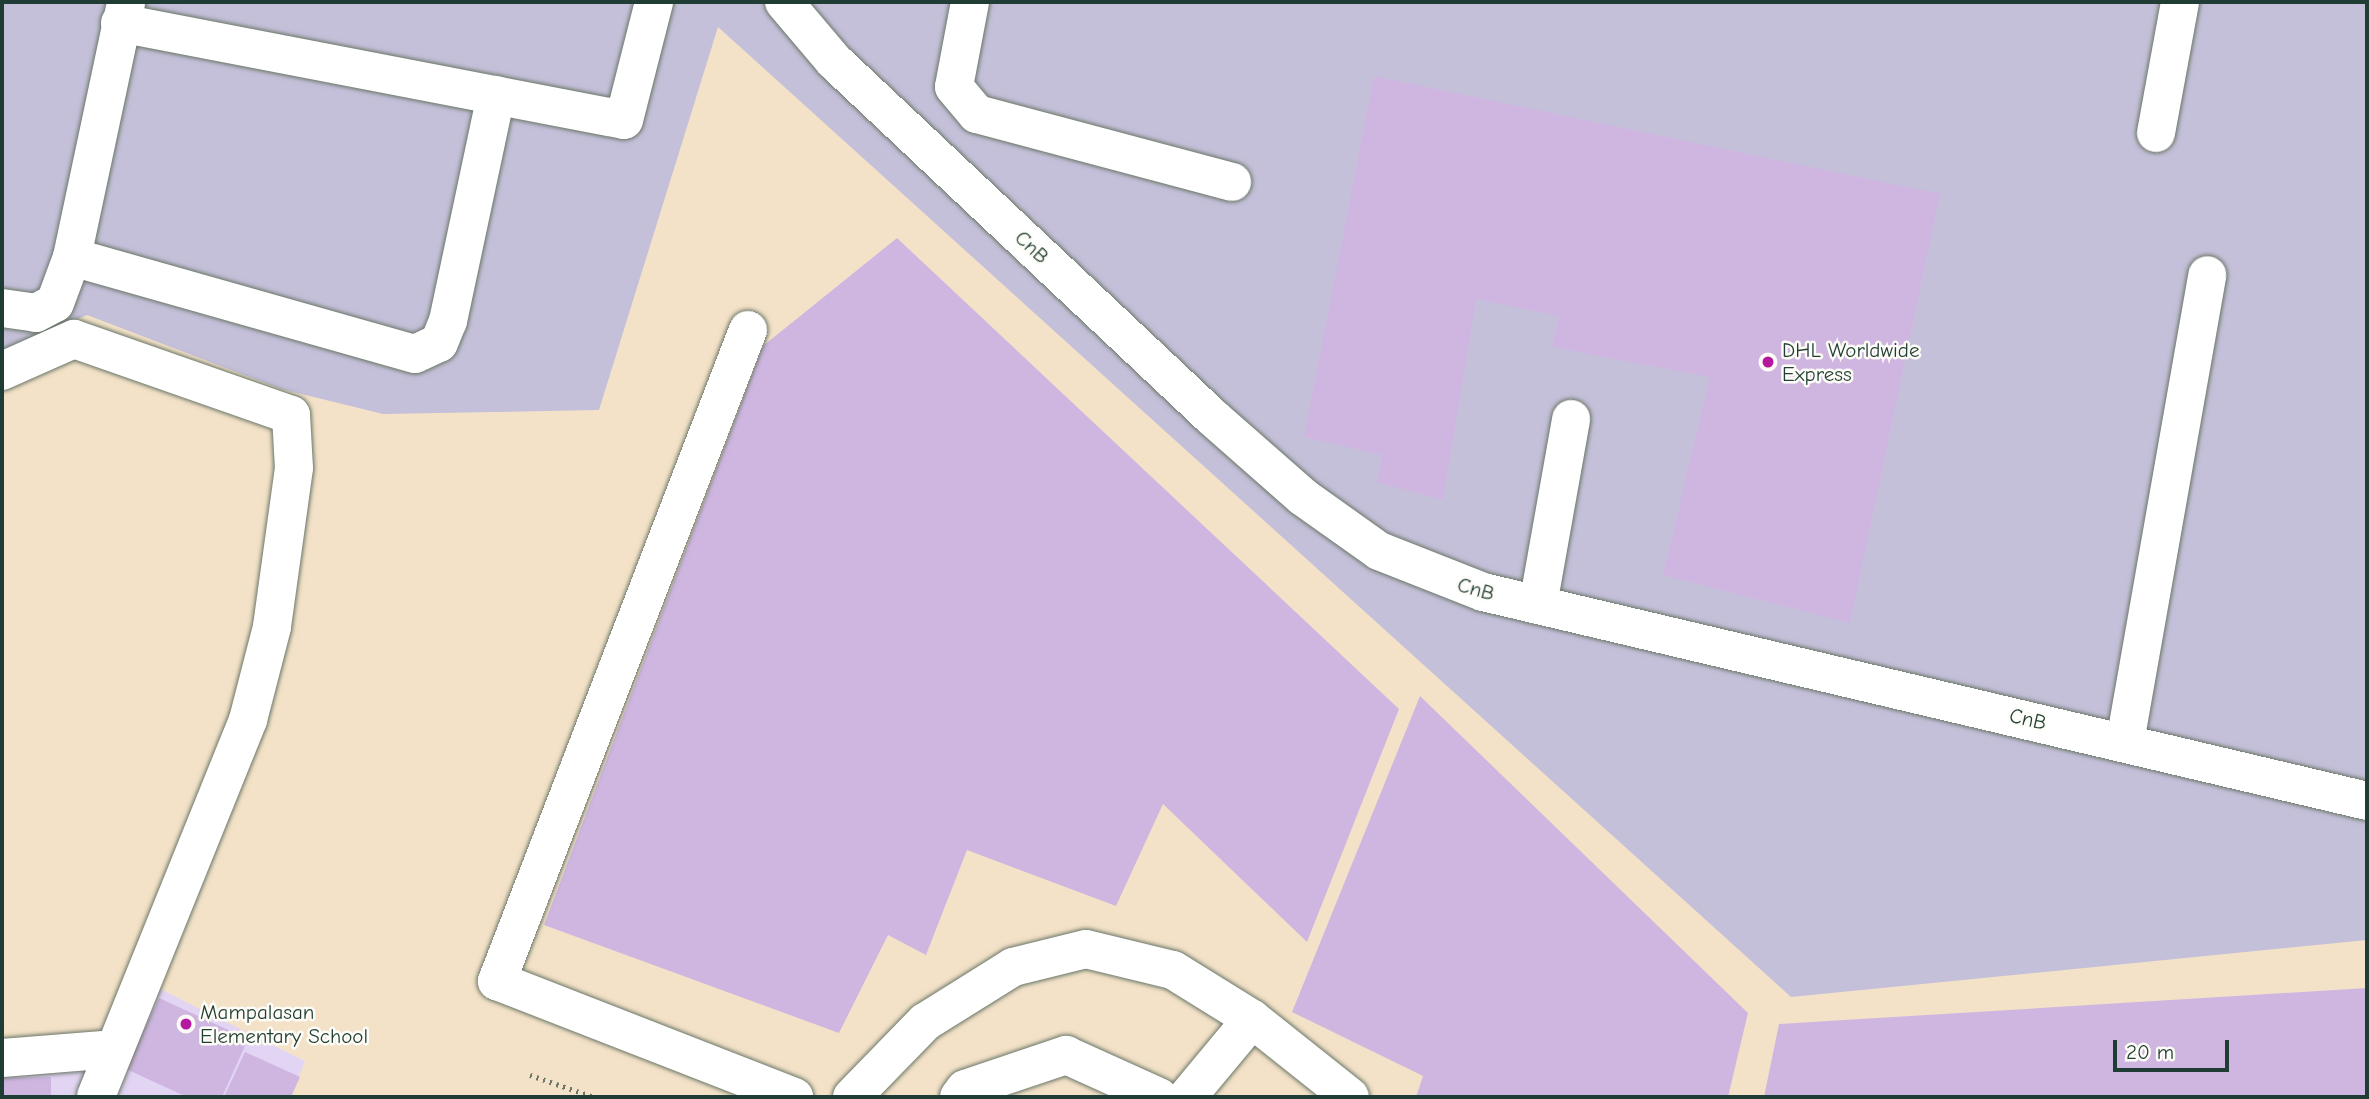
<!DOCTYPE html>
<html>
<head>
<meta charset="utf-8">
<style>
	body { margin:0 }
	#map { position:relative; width:2369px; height:1099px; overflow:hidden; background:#f4e2c8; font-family:"Comic Neue",sans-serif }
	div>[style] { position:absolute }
	.built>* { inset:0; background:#e2d4f3 }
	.industrial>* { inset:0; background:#c5c0da }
	.building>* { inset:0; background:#cfb6e1 }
	.path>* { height:4.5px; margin-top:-2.25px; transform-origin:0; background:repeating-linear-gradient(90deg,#6a7768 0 2px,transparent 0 7px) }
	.roads { filter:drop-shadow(0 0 2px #6a7768) drop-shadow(0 0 2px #6a7768) }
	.minor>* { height:38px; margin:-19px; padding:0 19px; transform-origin:19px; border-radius:19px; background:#fff }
	.dots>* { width:19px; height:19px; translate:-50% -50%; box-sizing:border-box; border:4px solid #fdfcf7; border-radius:50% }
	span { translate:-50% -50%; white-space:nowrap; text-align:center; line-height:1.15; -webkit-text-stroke:5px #fdfcf7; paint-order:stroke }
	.street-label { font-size:21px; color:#1f3d34 }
	.poi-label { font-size:21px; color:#1f3d34 }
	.left { translate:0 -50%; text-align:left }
	.frame { position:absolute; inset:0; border:4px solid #1f3d34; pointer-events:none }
	.scale { position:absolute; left:2113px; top:1040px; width:116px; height:32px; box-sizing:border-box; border:4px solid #1f3d34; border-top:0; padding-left:9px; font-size:21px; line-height:24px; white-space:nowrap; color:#1f3d34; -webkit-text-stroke:5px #fdfcf7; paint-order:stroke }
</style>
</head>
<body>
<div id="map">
	<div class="built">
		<i style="clip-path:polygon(156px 987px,305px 1061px,291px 1097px,114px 1097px)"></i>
		<i style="clip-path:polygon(93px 1060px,79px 1097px,2px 1097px,2px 1068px)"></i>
	</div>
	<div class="industrial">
		<i style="clip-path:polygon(2px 2px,2367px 2px,2367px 940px,1791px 997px,718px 27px,599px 410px,383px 414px,281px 389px,87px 315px,2px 353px)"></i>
	</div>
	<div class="building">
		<i style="clip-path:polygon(1374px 76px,1940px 194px,1850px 623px,1663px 575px,1710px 377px,1552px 347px,1559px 316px,1476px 299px,1443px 500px,1377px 482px,1382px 455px,1304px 437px)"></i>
		<i style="clip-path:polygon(897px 238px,1399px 709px,1307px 942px,1163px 804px,1116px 906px,967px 850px,926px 955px,888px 935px,839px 1033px,544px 925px,763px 346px)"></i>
		<i style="clip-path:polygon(1420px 696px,1748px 1013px,1728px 1097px,1416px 1097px,1423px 1076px,1292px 1012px)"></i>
		<i style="clip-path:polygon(2367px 988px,2367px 1097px,1764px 1097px,1779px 1024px)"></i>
		<i style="clip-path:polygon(159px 998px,248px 1039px,222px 1097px,187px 1097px,126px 1069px)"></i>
		<i style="clip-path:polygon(245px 1052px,300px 1077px,291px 1097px,224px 1097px)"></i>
		<i style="clip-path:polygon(51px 1077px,51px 1097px,2px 1097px,2px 1078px)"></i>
	</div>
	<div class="path">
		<i style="left:530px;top:1075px;width:68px;rotate:19deg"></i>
	</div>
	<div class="roads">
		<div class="minor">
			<i style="left:784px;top:2px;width:77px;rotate:49.7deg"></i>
			<i style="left:834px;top:61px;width:519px;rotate:43.28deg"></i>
			<i style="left:1212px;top:417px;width:121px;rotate:41.3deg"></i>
			<i style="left:1303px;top:497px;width:93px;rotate:35.4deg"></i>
			<i style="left:1379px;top:551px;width:112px;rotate:21.5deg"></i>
			<i style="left:1483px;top:592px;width:908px;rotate:13.3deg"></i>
			<i style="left:970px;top:2px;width:86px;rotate:100.7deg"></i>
			<i style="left:954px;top:87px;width:35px;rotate:50deg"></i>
			<i style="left:977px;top:114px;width:264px;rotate:14.9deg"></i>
			<i style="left:120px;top:23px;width:513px;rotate:10.89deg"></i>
			<i style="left:624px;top:120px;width:122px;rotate:-75.7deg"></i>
			<i style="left:2156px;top:133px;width:133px;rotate:-79.6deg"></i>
			<i style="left:72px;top:257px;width:356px;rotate:15.8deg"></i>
			<i style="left:415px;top:354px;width:26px;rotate:-25deg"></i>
			<i style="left:439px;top:343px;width:24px;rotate:-68deg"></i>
			<i style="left:448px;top:321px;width:231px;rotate:-78deg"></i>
			<i style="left:2px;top:308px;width:34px;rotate:8deg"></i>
			<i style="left:36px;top:313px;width:21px;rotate:-28deg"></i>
			<i style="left:55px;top:303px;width:49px;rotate:-69.7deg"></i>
			<i style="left:72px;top:257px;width:261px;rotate:-78deg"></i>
			<i style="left:748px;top:330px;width:698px;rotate:111.08deg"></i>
			<i style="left:497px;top:981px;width:319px;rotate:21.3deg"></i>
			<i style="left:2px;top:371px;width:79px;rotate:-24deg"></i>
			<i style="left:74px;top:339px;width:230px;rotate:19.3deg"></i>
			<i style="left:291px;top:415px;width:53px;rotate:86.8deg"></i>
			<i style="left:294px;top:468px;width:161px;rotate:97.9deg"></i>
			<i style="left:272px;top:627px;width:96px;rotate:104.5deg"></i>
			<i style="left:248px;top:720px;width:406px;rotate:112deg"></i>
			<i style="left:1538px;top:605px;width:189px;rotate:-79.9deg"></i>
			<i style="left:2125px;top:742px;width:474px;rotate:-80deg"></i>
			<i style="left:1252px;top:1019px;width:125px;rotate:38.5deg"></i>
			<i style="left:2px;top:1058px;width:111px;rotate:-4.6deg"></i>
			<i style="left:852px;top:1097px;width:105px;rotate:-45.8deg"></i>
			<i style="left:925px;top:1022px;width:104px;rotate:-32deg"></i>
			<i style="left:1013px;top:967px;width:75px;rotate:-13.9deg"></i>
			<i style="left:1086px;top:949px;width:89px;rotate:13.6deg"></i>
			<i style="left:1173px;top:970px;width:93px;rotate:31.8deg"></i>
			<i style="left:1252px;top:1019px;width:102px;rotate:129.8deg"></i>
			<i style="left:959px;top:1097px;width:10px;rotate:-53deg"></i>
			<i style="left:965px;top:1089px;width:107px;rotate:-18.6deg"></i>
			<i style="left:1066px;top:1055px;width:102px;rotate:24.3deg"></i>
		</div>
	</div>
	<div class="dots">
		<i style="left:1768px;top:362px;background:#b5179e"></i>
		<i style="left:186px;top:1024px;background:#b5179e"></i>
	</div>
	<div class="street-label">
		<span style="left:1032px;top:247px;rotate:43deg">CnB</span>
		<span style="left:1476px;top:589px;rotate:16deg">CnB</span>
		<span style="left:2028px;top:719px;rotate:13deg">CnB</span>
	</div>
	<div class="poi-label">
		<span class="left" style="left:1782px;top:362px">DHL Worldwide<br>Express</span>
		<span class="left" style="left:200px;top:1024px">Mampalasan<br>Elementary School</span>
	</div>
	<div class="frame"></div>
	<div class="scale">20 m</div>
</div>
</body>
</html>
